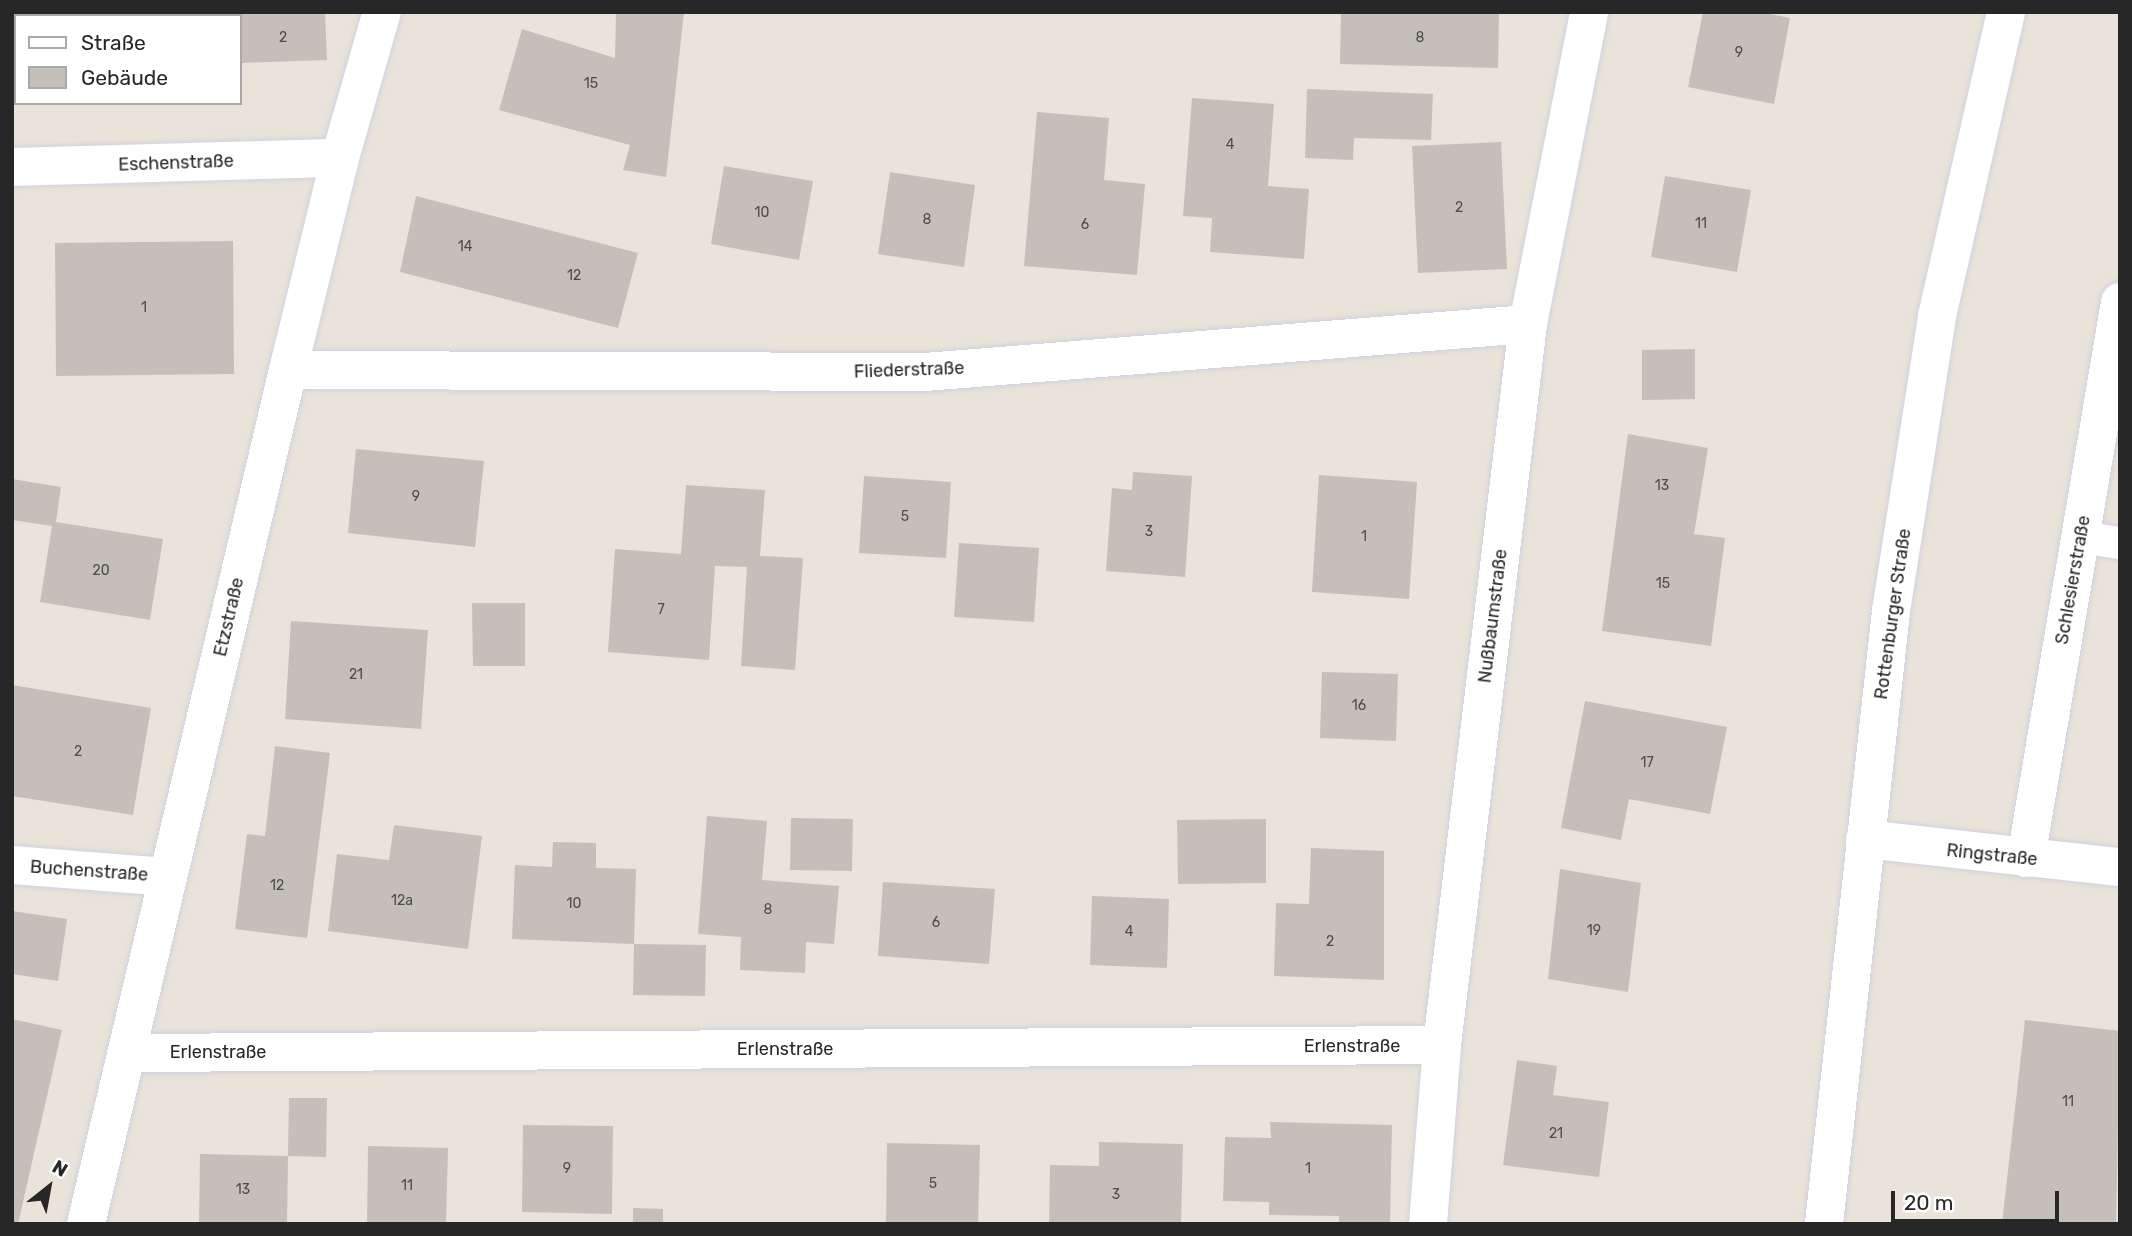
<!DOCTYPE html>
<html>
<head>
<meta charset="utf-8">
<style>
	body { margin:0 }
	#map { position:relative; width:2132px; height:1236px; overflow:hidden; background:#e9e3d9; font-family:Rubik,sans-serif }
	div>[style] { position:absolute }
	.building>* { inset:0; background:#c4c0b9 }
	.roads { filter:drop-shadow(0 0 2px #cfd1df) drop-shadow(0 0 2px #cfd1df) }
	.lane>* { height:32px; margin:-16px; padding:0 16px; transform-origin:16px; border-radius:16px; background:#fff }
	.street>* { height:38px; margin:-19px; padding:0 19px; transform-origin:19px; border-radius:19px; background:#fff }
	.secondary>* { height:38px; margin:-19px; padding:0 19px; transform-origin:19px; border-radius:19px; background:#fff }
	span { translate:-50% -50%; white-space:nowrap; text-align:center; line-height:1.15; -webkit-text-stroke:5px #fff; paint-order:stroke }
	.number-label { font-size:14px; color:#4e4d4c }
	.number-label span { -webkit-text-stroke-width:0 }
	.street-label { font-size:18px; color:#272727 }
	.frame { position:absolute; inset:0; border:14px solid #272727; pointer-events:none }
	.legend { position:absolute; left:14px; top:14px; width:228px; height:91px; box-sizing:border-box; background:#fff; border:2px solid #a9a9a9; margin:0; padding:9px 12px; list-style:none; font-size:21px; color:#272727 }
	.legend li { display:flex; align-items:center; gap:14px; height:35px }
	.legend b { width:35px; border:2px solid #a9a9a9 }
	.north { position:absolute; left:14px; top:1152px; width:70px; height:70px; -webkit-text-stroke:5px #fff; paint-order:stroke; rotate:31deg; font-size:19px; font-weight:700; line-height:28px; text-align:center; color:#272727 }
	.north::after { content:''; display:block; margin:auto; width:24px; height:32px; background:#272727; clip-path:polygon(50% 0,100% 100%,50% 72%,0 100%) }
	.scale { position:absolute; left:1891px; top:1191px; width:168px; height:32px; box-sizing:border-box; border:4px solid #272727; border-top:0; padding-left:9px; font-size:21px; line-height:24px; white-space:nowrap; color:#272727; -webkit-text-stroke:5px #fff; paint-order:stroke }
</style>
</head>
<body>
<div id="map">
	<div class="building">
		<i style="clip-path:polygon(12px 12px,41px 16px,16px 16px,12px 55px)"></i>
		<i style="clip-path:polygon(99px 12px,325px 12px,327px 60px,240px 63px,240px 16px)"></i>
		<i style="clip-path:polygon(616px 12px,684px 12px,666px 177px,623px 170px,630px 145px,499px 110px,522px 29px,615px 58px)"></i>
		<i style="clip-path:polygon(1341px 12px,1499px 12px,1498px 68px,1340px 64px)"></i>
		<i style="clip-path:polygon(1703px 12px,1761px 12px,1790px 18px,1774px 104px,1688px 87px)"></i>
		<i style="clip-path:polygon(1307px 89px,1433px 94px,1431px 140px,1354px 138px,1353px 160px,1305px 158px)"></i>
		<i style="clip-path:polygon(1192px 98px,1274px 104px,1268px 186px,1309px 189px,1304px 259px,1210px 252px,1212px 218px,1183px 216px)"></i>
		<i style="clip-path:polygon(1037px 112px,1109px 118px,1104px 180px,1145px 184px,1137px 275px,1024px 266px)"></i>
		<i style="clip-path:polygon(1501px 142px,1507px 269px,1418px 273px,1412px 146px)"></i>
		<i style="clip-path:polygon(724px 166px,813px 181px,799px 260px,711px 244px)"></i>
		<i style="clip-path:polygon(890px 172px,975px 185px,964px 267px,878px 254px)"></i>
		<i style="clip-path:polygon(1665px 176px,1751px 190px,1737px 272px,1651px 257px)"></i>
		<i style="clip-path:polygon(416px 196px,638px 253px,618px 328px,400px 272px)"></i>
		<i style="clip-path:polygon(233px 241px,234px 374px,56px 376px,55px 243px)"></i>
		<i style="clip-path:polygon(1695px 349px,1695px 399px,1642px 400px,1642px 350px)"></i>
		<i style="clip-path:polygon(1628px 434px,1708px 448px,1694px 534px,1725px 538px,1711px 646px,1602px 631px)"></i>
		<i style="clip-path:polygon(356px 449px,484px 461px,475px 547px,348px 533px)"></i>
		<i style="clip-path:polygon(1133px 472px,1192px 476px,1185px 577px,1106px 571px,1112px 488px,1132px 490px)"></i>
		<i style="clip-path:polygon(1319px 475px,1417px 482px,1409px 599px,1312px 592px)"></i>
		<i style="clip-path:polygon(864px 476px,951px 482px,946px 558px,859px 553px)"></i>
		<i style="clip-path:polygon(12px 479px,61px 487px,56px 522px,163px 539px,150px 620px,40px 602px,52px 526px,12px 520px)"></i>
		<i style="clip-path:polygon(686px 485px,765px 490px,760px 556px,803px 558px,795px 670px,741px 666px,747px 567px,715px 566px,709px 660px,608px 652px,615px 549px,681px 554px)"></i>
		<i style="clip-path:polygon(959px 543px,1039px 548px,1034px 622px,954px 617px)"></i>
		<i style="clip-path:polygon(472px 603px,525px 603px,525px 666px,473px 666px)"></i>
		<i style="clip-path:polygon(291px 621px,428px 630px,421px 729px,285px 719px)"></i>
		<i style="clip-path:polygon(1322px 672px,1398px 674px,1396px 741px,1320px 738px)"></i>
		<i style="clip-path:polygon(12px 685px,151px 708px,133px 815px,12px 796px)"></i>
		<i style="clip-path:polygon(1585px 701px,1727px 727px,1710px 814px,1629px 799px,1621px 840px,1561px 828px)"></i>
		<i style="clip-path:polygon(275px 746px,330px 753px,307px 938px,235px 929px,247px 834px,265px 836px)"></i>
		<i style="clip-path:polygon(707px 816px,767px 821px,762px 880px,839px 886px,834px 944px,806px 942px,805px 973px,740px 970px,741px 937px,698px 934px)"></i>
		<i style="clip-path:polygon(791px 818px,853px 819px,852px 871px,790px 870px)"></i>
		<i style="clip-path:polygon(1266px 819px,1266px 883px,1178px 884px,1177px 820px)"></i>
		<i style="clip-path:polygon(394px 825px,482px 836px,468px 949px,328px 931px,337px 854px,389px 860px)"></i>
		<i style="clip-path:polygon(553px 842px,596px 843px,596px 868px,636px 869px,634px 944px,512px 939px,515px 865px,552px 867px)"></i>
		<i style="clip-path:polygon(1311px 848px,1384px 851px,1384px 980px,1274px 976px,1276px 903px,1309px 904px)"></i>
		<i style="clip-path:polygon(1560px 869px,1641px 883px,1628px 992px,1548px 979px)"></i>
		<i style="clip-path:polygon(883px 882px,995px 889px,989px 964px,878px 956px)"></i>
		<i style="clip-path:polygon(1092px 896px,1169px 899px,1167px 968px,1090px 965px)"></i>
		<i style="clip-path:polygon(12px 911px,67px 919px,58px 981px,12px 974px)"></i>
		<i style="clip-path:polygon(634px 944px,706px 945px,705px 996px,633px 995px)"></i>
		<i style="clip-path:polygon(12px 1019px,62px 1030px,18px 1224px,12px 1224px)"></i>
		<i style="clip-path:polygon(2025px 1020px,2120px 1031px,2116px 1224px,2002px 1224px)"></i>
		<i style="clip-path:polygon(1517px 1060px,1557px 1066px,1553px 1095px,1609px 1102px,1599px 1177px,1503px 1165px)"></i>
		<i style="clip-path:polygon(289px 1098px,327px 1098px,326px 1157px,288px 1156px)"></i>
		<i style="clip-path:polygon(1270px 1122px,1392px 1125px,1390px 1224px,1339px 1224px,1339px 1216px,1269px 1215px,1269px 1202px,1223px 1201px,1225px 1137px,1271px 1138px)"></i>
		<i style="clip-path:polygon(523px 1125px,613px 1126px,612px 1214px,522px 1212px)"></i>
		<i style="clip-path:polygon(1099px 1142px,1183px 1144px,1181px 1224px,1049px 1224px,1050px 1165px,1099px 1166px)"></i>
		<i style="clip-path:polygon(887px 1143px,980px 1145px,978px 1224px,886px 1224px)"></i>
		<i style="clip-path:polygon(368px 1146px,448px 1148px,446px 1224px,367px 1224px)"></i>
		<i style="clip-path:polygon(200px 1154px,288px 1156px,287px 1224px,199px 1224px)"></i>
		<i style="clip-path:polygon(633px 1208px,663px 1209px,663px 1224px,633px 1224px)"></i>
	</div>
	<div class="roads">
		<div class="lane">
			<i style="left:2081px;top:537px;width:39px;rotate:9deg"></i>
		</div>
		<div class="street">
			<i style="left:12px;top:167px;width:328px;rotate:-1.6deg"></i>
			<i style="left:288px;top:370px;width:637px;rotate:0.18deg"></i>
			<i style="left:925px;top:372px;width:605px;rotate:-4.55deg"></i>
			<i style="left:1865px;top:839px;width:257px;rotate:6.3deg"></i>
			<i style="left:2026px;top:858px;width:564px;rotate:-80.4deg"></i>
			<i style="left:12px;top:865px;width:155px;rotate:4.4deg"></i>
			<i style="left:129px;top:1053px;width:1313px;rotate:-0.35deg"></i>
			<i style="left:86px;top:1224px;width:878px;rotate:-76.69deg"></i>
			<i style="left:288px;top:370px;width:218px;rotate:-76.2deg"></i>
			<i style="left:340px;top:158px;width:152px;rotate:-74deg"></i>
			<i style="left:1428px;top:1224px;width:180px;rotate:-85.5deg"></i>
			<i style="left:1442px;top:1045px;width:726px;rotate:-83.2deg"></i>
			<i style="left:1528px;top:324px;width:318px;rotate:-78.9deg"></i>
		</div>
		<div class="secondary">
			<i style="left:1824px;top:1224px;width:617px;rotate:-83.76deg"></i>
			<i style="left:1891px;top:611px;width:299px;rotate:-81.1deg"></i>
			<i style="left:1937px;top:316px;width:312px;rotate:-77.2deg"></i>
		</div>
	</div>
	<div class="number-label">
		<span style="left:283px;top:38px">2</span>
		<span style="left:1420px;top:38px">8</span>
		<span style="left:1739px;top:53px">9</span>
		<span style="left:591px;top:84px">15</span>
		<span style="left:1230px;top:145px">4</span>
		<span style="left:1459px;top:208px">2</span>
		<span style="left:762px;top:213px">10</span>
		<span style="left:927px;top:220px">8</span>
		<span style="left:1701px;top:224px">11</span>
		<span style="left:1085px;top:225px">6</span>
		<span style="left:465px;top:247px">14</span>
		<span style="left:574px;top:276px">12</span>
		<span style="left:144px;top:308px">1</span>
		<span style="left:1662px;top:486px">13</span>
		<span style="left:416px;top:497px">9</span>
		<span style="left:905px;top:517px">5</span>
		<span style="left:1149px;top:532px">3</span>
		<span style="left:1364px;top:537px">1</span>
		<span style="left:101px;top:571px">20</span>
		<span style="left:1663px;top:584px">15</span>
		<span style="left:661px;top:610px">7</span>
		<span style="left:356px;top:675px">21</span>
		<span style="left:1359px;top:706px">16</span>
		<span style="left:78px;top:752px">2</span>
		<span style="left:1647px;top:763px">17</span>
		<span style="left:277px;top:886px">12</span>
		<span style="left:402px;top:901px">12a</span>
		<span style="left:574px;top:904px">10</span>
		<span style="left:768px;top:910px">8</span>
		<span style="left:936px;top:923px">6</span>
		<span style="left:1594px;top:931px">19</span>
		<span style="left:1129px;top:932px">4</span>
		<span style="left:1330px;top:942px">2</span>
		<span style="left:2068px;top:1102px">11</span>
		<span style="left:1556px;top:1134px">21</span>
		<span style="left:567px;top:1169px">9</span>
		<span style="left:1308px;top:1169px">1</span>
		<span style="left:933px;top:1184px">5</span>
		<span style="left:407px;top:1186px">11</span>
		<span style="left:243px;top:1190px">13</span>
		<span style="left:1116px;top:1195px">3</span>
	</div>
	<div class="street-label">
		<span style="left:176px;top:163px;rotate:-2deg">Eschenstraße</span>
		<span style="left:909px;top:370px;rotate:-2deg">Fliederstraße</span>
		<span style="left:2073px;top:580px;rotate:-80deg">Schlesierstraße</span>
		<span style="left:1893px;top:614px;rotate:-82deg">Rottenburger Straße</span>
		<span style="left:1493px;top:616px;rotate:-83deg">Nußbaumstraße</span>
		<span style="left:229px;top:617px;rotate:-77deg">Etzstraße</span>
		<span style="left:1992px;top:855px;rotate:6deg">Ringstraße</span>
		<span style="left:89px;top:871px;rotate:4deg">Buchenstraße</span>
		<span style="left:1352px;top:1046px">Erlenstraße</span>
		<span style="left:785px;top:1049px">Erlenstraße</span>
		<span style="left:218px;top:1052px">Erlenstraße</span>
	</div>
	<div class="frame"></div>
	<ul class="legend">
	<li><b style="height:9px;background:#fff"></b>Straße</li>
	<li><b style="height:19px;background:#c4c0b9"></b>Gebäude</li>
	</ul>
	<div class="north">N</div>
	<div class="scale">20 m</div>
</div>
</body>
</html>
